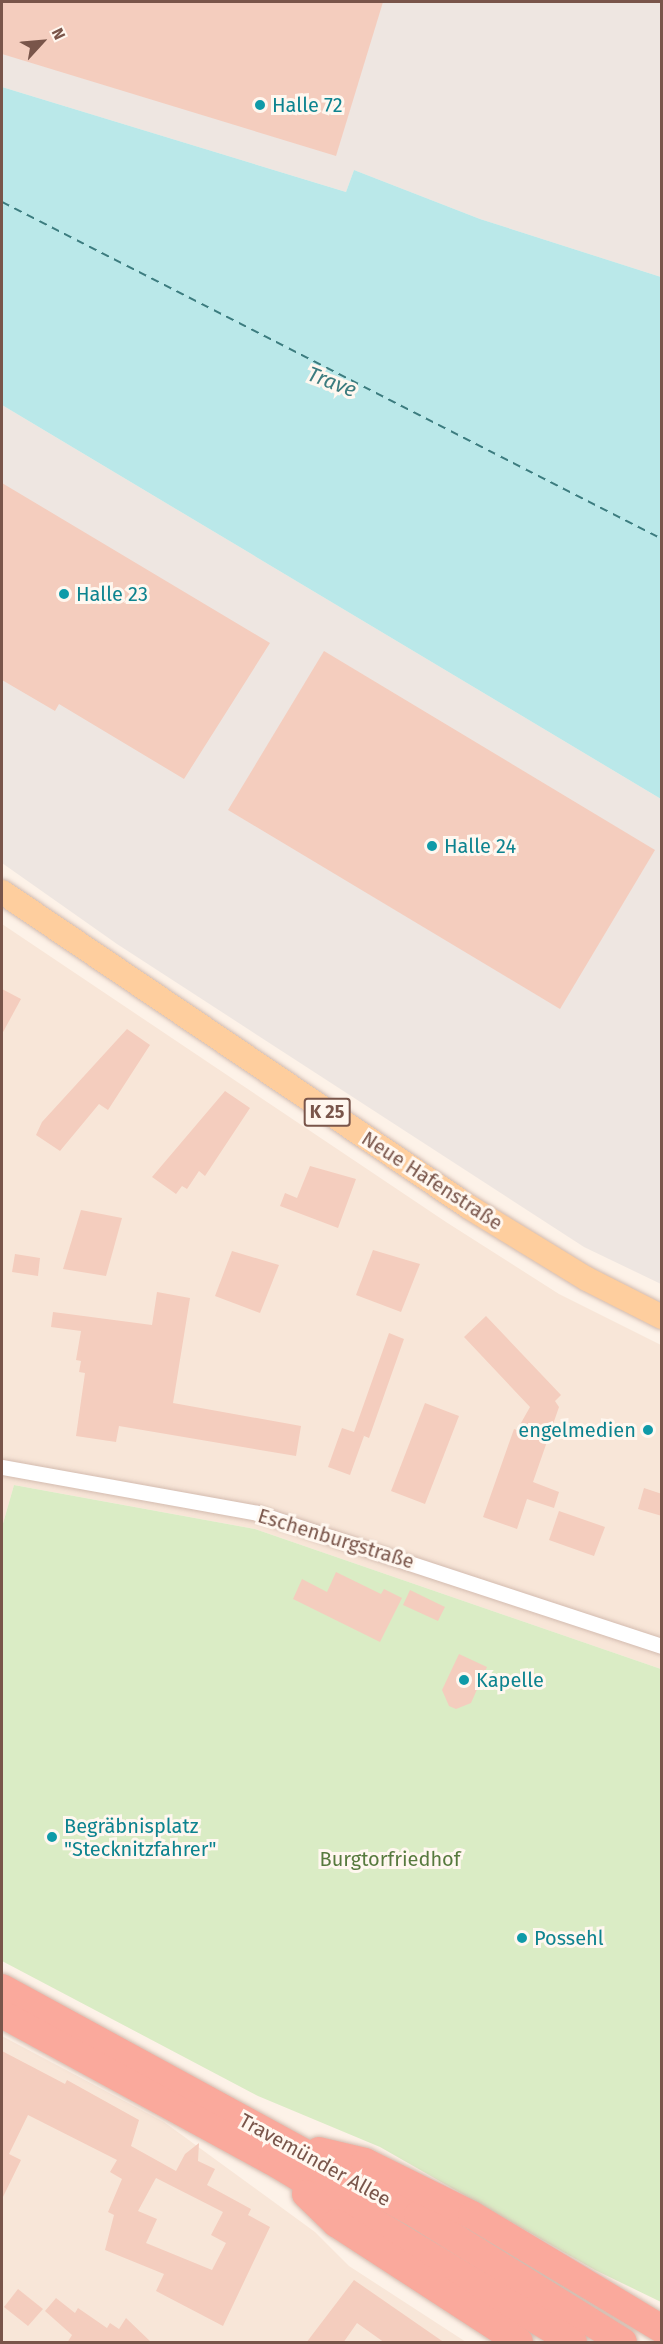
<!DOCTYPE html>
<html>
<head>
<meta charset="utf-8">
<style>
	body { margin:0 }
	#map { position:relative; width:663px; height:2344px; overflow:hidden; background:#fdf2e8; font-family:"Fira Sans",sans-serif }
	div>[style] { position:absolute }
	.residential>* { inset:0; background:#f8e6d8 }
	.industrial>* { inset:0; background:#eee6e1 }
	.green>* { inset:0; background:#daecc5 }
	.water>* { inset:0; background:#bae8e9 }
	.ferry>* { height:1.5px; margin-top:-0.75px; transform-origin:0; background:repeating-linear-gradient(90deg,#3c7c7f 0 8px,transparent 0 14px) }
	.building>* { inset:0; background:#f4cdbe }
	.roads { filter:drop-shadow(0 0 2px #d3bbaf) drop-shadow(0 0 2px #d3bbaf) }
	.street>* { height:15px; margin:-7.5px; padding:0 7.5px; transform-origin:7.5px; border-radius:7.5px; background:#fff }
	.primary>* { height:24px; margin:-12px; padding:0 12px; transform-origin:12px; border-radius:12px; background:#fece9e }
	.highway>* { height:28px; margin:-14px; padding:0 14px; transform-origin:14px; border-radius:14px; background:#faa99c }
	.dots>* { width:16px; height:16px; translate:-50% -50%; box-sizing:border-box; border:3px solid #fff7ef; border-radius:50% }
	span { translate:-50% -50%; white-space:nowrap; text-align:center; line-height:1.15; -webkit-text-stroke:6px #fff7ef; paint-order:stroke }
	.shield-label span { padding:2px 4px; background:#fff7ef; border:2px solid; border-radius:4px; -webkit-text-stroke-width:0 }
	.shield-label { font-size:18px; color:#79554a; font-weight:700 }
	.culture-label { font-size:20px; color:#0d838f }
	.left { translate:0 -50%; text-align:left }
	.right { translate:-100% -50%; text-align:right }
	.street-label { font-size:20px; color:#79554a }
	.park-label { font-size:20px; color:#577a3e }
	.water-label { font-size:21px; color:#3c7c7f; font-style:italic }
	.frame { position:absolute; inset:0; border:3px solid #79554a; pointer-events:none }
	.north { position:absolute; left:12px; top:12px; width:60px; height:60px; -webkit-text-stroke:4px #fff7ef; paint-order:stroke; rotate:64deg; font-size:16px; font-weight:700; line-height:24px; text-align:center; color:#79554a }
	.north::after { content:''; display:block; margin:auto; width:21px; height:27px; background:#79554a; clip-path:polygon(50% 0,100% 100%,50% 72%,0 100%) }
</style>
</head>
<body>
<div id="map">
	<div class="residential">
		<i style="clip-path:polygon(2px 924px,446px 1222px,559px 1294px,661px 1345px,661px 1669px,255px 1529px,14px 1485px,2px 1527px)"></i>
		<i style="clip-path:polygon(2px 2036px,164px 2122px,315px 2232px,349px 2266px,466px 2342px,2px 2342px)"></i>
	</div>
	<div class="industrial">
		<i style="clip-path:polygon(2px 2px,661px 2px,661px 277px,480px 219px,354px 170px,346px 192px,2px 87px)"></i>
		<i style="clip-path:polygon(2px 405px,661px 799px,661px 1284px,584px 1247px,117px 944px,2px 863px)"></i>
	</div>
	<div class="green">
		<i style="clip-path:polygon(14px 1485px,255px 1529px,661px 1669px,661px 2302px,595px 2270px,380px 2147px,258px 2096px,2px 1961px,2px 1527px)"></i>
	</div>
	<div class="water">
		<i style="clip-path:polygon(2px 87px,346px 192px,354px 170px,480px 219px,661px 277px,661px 799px,2px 405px)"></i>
	</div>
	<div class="ferry">
		<i style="left:2px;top:202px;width:741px;rotate:27.05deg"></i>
	</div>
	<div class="building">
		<i style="clip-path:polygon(2px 2px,383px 2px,336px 156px,2px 54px)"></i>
		<i style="clip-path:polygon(2px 483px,270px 643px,184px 779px,59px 704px,55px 711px,2px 680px)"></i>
		<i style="clip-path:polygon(324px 651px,655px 850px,560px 1009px,228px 810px)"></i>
		<i style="clip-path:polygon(2px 989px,21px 999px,2px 1034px)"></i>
		<i style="clip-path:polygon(127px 1029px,150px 1045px,108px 1110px,99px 1104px,60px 1151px,36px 1135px,42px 1122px)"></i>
		<i style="clip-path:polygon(225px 1091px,250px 1108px,205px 1176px,199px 1171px,187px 1189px,182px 1186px,176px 1194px,152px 1177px)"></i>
		<i style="clip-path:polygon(310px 1166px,356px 1179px,338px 1228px,280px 1206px,285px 1193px,297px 1198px)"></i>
		<i style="clip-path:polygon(81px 1210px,122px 1218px,106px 1276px,63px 1269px)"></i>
		<i style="clip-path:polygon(373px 1250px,420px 1264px,401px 1312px,356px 1295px)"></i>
		<i style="clip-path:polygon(232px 1251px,279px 1265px,260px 1313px,215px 1296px)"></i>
		<i style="clip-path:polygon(15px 1254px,40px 1258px,38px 1276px,12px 1272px)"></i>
		<i style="clip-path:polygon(157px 1292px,190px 1298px,173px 1403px,301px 1426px,296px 1456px,119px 1426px,116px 1442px,76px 1436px,85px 1373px,79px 1372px,81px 1361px,76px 1360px,81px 1331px,51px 1327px,53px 1312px,152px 1325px)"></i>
		<i style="clip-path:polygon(486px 1316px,561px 1395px,555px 1401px,559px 1407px,533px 1482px,559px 1492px,554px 1508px,527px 1499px,517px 1529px,483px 1517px,514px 1429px,517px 1430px,530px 1407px,464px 1337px)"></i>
		<i style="clip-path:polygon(389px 1333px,404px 1339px,369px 1438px,357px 1433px,364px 1436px,350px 1475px,328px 1467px,342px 1428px,354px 1432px)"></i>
		<i style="clip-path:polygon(425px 1403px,459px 1416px,425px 1504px,391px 1491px)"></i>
		<i style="clip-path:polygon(644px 1488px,662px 1494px,662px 1516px,638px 1509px)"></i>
		<i style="clip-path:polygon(559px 1511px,605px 1527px,594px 1556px,549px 1540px)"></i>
		<i style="clip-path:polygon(336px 1572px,381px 1594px,384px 1589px,402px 1598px,380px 1642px,293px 1599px,302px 1579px,327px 1592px)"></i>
		<i style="clip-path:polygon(410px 1590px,445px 1607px,438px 1621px,403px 1605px)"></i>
		<i style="clip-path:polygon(459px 1654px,487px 1667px,471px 1703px,456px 1709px,449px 1706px,442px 1690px)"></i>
		<i style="clip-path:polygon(evenodd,2px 2051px,65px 2084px,67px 2080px,139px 2120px,131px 2146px,176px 2171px,185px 2154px,199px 2143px,198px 2161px,215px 2169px,207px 2185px,251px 2209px,248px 2215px,270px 2227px,223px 2326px,156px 2291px,164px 2274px,105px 2250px,114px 2215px,108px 2212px,122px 2179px,110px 2172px,117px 2160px,28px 2115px,9px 2154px,21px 2160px,2px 2199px,2px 2051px,156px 2178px,223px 2212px,211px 2235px,226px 2243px,212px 2270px,146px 2243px,157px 2219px,138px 2211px,156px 2178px)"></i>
		<i style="clip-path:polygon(354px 2280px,445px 2343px,385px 2343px,357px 2323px,343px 2343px,306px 2343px)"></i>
		<i style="clip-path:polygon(18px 2289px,43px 2309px,28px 2326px,4px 2307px)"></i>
		<i style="clip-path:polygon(56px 2298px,75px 2313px,78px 2308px,107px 2328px,110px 2323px,119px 2329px,126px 2318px,152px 2343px,67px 2343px,72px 2335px,45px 2311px)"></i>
	</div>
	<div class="roads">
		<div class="street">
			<i style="left:2px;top:1467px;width:259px;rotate:10.2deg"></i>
			<i style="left:257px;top:1513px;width:426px;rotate:18.2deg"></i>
		</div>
		<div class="primary">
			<i style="left:2px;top:892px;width:563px;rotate:34deg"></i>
			<i style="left:469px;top:1207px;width:138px;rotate:31.4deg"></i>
			<i style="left:587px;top:1279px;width:84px;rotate:26.9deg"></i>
		</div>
		<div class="highway">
			<i style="left:2px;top:1988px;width:474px;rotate:28.6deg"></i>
			<i style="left:418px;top:2215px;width:241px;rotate:31.8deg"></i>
			<i style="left:2px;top:2014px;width:307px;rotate:28.6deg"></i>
			<i style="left:272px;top:2161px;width:351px;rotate:31deg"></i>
			<i style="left:319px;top:2151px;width:47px;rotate:13.4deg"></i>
			<i style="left:365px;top:2162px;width:119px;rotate:26.4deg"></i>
			<i style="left:472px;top:2215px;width:222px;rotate:31deg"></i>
			<i style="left:306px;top:2194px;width:42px;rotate:44deg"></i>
			<i style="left:336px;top:2223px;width:218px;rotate:33deg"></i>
		</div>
	</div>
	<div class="dots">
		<i style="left:260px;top:105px;background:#0f9aa8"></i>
		<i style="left:64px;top:594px;background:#0f9aa8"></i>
		<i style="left:432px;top:846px;background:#0f9aa8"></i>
		<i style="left:648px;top:1430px;background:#0f9aa8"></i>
		<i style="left:464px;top:1680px;background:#0f9aa8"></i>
		<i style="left:52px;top:1837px;background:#0f9aa8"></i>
		<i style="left:522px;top:1938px;background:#0f9aa8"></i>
	</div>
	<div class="shield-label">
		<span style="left:327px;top:1112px">K 25</span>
	</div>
	<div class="culture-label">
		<span class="left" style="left:272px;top:105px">Halle 72</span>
		<span class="left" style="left:76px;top:594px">Halle 23</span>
		<span class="left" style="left:444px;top:846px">Halle 24</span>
		<span class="right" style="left:636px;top:1430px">engelmedien</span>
		<span class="left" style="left:476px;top:1680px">Kapelle</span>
		<span class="left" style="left:64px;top:1838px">Begräbnisplatz<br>"Stecknitzfahrer"</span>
		<span class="left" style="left:534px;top:1938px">Possehl</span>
	</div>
	<div class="street-label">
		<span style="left:432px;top:1181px;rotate:33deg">Neue Hafenstraße</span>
		<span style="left:336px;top:1539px;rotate:17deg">Eschenburgstraße</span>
		<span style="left:315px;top:2160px;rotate:29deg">Travemünder Allee</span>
	</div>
	<div class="park-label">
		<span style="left:390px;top:1859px">Burgtorfriedhof</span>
	</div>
	<div class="water-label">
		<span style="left:332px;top:382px;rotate:21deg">Trave</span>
	</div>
	<div class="frame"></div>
	<div class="north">N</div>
</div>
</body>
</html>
